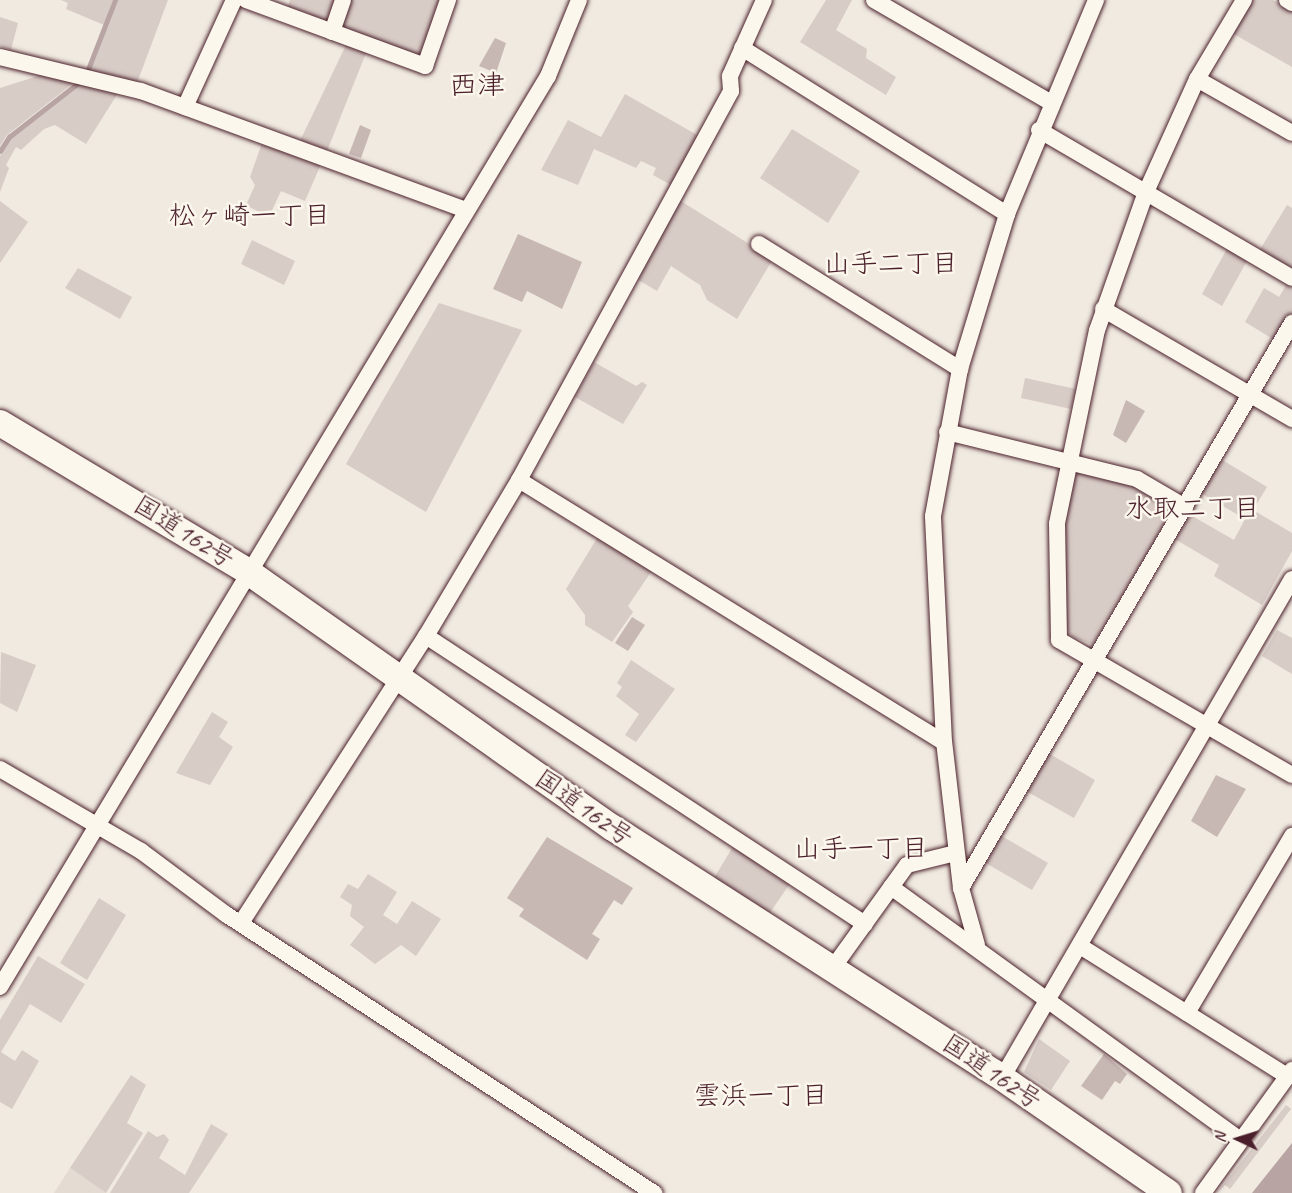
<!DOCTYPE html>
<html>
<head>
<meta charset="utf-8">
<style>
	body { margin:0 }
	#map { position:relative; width:1292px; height:1193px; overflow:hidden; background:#f0eae0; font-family:Caveat,"Klee One",sans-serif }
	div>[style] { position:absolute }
	.built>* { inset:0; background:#e4dbd2 }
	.green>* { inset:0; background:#d8ccc6 }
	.water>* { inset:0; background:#b8a4a2 }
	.stream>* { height:4.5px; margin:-2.25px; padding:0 2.25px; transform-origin:2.25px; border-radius:2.25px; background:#b8a4a2 }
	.building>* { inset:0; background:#c8b8b3 }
	.roads { filter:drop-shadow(0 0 2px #4a1f2b) drop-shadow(0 0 2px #4a1f2b) }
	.minor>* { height:16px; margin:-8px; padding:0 8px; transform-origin:8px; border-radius:8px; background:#fbf7ec }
	.highway>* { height:26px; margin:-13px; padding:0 13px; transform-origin:13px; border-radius:13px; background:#fbf7ec }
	span { translate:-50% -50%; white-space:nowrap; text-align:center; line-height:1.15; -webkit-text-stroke:5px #fbf7ec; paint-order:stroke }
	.street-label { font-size:26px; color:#4a1f2b }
	.neighbourhood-label { font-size:27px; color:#4a1f2b }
	.quarter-label { font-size:28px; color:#4a1f2b }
	.north { position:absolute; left:1208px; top:1109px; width:60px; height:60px; -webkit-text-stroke:4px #fbf7ec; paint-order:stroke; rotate:274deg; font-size:16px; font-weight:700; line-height:24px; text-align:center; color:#4a1f2b }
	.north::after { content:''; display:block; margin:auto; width:21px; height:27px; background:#4a1f2b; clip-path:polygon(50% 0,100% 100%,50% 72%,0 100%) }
</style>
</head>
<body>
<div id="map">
	<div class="built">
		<i style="clip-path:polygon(70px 1168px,106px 1193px,107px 1193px,54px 1193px)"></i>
	</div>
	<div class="green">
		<i style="clip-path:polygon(61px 0,113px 0,104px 25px,66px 9px,68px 3px)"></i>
		<i style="clip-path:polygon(118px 0,168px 0,137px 83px,90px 72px)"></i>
		<i style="clip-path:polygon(290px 0,336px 0,328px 20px,322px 22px,287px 9px)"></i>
		<i style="clip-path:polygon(350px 0,441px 0,423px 54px,417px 57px,344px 30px,341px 24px)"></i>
		<i style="clip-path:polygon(826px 0,852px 0,836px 30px,867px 49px,866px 58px,896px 77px,886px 95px,800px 42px)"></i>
		<i style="clip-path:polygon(1251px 0,1273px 0,1292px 11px,1292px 67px,1232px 33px)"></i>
		<i style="clip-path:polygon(0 17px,18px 23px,11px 50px,0 46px)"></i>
		<i style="clip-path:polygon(346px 45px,366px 53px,327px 151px,299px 143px)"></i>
		<i style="clip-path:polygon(44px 74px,75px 82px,7px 135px,0 146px,0 88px)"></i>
		<i style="clip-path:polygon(80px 84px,118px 93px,86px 144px,55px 125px,44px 129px,21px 150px,16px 147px,6px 165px,9px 168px,0 192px,0 156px,10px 138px)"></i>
		<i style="clip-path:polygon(625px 94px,699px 136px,671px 185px,653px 175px,656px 168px,641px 161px,636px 168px,594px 149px,578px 185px,541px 170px,568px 120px,601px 137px)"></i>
		<i style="clip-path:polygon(792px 129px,860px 171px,828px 223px,760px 178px)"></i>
		<i style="clip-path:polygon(262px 143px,321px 164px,305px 201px,281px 191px,269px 217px,246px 205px,255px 185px,250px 177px)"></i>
		<i style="clip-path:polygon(676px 198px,773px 259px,737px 319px,707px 300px,700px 285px,671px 266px,657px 291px,635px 278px)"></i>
		<i style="clip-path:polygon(0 201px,28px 222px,0 263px)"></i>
		<i style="clip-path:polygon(1287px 205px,1292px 208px,1292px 270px,1259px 251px)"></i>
		<i style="clip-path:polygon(252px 240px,295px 261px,284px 285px,241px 264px)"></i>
		<i style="clip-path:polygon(1228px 247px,1248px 259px,1222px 306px,1202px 294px)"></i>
		<i style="clip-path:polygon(78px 268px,132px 297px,120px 319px,65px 288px)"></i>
		<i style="clip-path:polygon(1288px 282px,1292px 284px,1292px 313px,1276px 341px,1245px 322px,1264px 288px,1279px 297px)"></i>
		<i style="clip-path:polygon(439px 303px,522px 330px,426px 512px,346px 464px)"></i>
		<i style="clip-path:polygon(594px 362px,636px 386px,642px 382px,647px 385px,623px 424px,575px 397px)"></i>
		<i style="clip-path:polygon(1025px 378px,1076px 389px,1071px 409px,1021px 398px)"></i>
		<i style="clip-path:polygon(1219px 458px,1267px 487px,1253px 510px,1292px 533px,1292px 551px,1262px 605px,1214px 576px,1219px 565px,1173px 538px,1187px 513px,1234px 540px,1245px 519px,1199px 492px)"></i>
		<i style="clip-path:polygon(1082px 471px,1135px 485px,1170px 506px,1172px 512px,1093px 645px,1073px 637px,1067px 630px,1065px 523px,1075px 476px)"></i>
		<i style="clip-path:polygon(599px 535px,653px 569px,628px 606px,633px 612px,612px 642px,585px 625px,585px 615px,566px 589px)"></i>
		<i style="clip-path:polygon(1277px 630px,1292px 638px,1292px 674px,1262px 656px)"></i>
		<i style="clip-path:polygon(1px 652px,36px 665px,17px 712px,0 703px)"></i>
		<i style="clip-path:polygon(631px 660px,675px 689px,636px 742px,625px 735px,639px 714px,616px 696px,622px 687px,617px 683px)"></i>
		<i style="clip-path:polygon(212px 712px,228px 722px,219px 737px,233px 747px,210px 785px,176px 773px)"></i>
		<i style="clip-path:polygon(1048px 753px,1095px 780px,1074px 818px,1026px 791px)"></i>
		<i style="clip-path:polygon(1000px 835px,1048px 863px,1032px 890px,984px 862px)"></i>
		<i style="clip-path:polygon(734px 845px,791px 882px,769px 914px,714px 878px)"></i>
		<i style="clip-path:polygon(368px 874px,397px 892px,383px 915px,397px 924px,412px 901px,441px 919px,416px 956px,401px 945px,375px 964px,350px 945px,364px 927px,350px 916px,352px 905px,340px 897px,348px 884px,358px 889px)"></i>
		<i style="clip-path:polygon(99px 898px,126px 915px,87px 980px,60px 963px)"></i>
		<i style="clip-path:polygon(38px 956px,85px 984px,61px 1023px,30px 1004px,1px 1052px,15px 1061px,22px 1050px,39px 1061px,12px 1109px,0 1102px,0 1020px)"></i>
		<i style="clip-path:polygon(1039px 1039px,1070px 1061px,1051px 1090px,1024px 1072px)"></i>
		<i style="clip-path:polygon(131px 1075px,146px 1085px,127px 1123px,143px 1133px,106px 1193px,70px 1168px)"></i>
		<i style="clip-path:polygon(1286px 1105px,1291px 1109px,1230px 1189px,1225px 1185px,1217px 1193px)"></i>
		<i style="clip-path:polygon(211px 1124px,228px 1134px,189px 1193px,110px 1193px,148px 1131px,157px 1137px,164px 1134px,169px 1140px,159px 1158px,185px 1175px)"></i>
	</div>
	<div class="water">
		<i style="clip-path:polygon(1292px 1143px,1292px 1193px,1252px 1193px)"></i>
	</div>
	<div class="stream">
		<i style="left:87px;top:72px;width:77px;rotate:-68.7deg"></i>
		<i style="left:0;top:151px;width:17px;rotate:-57deg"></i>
		<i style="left:9px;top:137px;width:88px;rotate:-38deg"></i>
	</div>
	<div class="building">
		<i style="clip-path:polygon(495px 38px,506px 43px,496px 73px,479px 66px)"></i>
		<i style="clip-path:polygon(360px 125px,371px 130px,361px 158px,349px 154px)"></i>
		<i style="clip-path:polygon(518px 234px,582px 262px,562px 309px,527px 291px,522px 302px,493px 289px)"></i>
		<i style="clip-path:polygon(1126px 400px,1145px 411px,1126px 443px,1113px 435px)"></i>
		<i style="clip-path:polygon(632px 617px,645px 625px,628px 651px,615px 643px)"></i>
		<i style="clip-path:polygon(1216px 775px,1246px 789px,1217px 837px,1191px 821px)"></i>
		<i style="clip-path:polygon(547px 837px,633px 888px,622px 905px,614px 900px,592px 934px,600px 939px,587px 960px,519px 916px,524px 909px,507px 898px)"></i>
		<i style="clip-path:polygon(1104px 1054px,1127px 1074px,1120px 1084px,1115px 1081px,1102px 1100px,1081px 1086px)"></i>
	</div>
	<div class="roads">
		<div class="minor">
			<i style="left:246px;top:0;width:191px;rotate:20.2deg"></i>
			<i style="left:425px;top:66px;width:70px;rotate:-70.8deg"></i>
			<i style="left:874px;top:0;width:203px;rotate:30.1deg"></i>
			<i style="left:1244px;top:0;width:92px;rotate:120.7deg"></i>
			<i style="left:1197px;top:79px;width:124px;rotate:114.3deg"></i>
			<i style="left:1146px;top:192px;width:146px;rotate:109.5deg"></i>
			<i style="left:1097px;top:330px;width:198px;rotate:101.7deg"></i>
			<i style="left:1057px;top:524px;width:116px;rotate:89deg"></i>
			<i style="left:1059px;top:640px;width:269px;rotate:30.1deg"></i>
			<i style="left:1287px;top:0;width:6px;rotate:31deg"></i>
			<i style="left:332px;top:32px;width:34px;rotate:-71deg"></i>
			<i style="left:742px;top:48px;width:313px;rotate:32.1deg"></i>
			<i style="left:0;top:57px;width:145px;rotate:13.6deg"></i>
			<i style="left:141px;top:91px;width:346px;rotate:20.1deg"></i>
			<i style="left:1197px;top:79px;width:109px;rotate:29.6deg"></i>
			<i style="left:185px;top:107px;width:118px;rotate:-65.4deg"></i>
			<i style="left:1039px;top:130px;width:293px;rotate:30.3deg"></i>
			<i style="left:759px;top:244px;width:237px;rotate:31.9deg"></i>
			<i style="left:1103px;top:309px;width:219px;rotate:30.2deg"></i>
			<i style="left:947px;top:432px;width:196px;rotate:13.9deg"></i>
			<i style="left:1137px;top:479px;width:56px;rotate:30.3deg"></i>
			<i style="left:519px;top:480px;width:499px;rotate:31.7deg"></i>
			<i style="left:426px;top:636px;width:525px;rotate:33.27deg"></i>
			<i style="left:0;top:769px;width:163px;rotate:30.2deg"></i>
			<i style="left:141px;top:851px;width:107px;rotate:36.7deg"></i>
			<i style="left:227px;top:915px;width:510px;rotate:33.07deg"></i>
			<i style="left:891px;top:887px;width:430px;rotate:35.9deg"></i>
			<i style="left:961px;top:888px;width:655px;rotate:-59.64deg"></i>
			<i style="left:241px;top:923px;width:341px;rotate:-57.2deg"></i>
			<i style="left:426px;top:636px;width:182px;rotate:-59.2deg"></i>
			<i style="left:519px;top:480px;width:443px;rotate:-61.4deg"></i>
			<i style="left:731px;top:91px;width:15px;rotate:-94deg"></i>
			<i style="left:730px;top:76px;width:83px;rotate:-65.9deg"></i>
			<i style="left:977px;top:945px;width:59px;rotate:-105.7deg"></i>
			<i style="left:961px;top:888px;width:147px;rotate:-96.6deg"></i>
			<i style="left:944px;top:742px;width:226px;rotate:-92.8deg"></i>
			<i style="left:933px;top:516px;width:149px;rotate:-79.6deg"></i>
			<i style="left:960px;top:369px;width:162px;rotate:-73.1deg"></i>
			<i style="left:1007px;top:214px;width:232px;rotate:-67.4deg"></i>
			<i style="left:1080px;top:946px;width:244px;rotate:32.1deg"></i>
			<i style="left:832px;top:969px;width:128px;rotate:-54.2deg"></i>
			<i style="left:907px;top:865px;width:50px;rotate:-13.8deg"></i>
			<i style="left:0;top:987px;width:1063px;rotate:-58.97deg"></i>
			<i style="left:548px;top:76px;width:82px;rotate:-67.8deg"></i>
			<i style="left:1187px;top:1013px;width:206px;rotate:-59.3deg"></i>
			<i style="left:1002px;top:1078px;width:577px;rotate:-59.84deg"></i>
			<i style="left:1203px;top:1193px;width:152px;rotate:-54.1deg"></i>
		</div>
		<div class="highway">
			<i style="left:0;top:423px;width:288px;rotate:30.9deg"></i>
			<i style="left:247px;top:571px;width:447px;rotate:35.1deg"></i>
			<i style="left:613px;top:828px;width:454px;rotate:32.7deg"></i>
			<i style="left:995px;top:1073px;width:211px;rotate:34.6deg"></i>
		</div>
	</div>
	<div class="street-label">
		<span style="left:184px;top:532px;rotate:32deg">国道162号</span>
		<span style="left:584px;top:808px;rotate:35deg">国道162号</span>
		<span style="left:992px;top:1072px;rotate:34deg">国道162号</span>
	</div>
	<div class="neighbourhood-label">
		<span style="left:250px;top:216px">松ヶ崎一丁目</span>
		<span style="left:891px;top:264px">山手二丁目</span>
		<span style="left:1193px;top:509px">水取二丁目</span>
		<span style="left:861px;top:849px">山手一丁目</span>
		<span style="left:761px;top:1096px">雲浜一丁目</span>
	</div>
	<div class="quarter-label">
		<span style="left:477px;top:85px">西津</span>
	</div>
	<div class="north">N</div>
</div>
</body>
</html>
